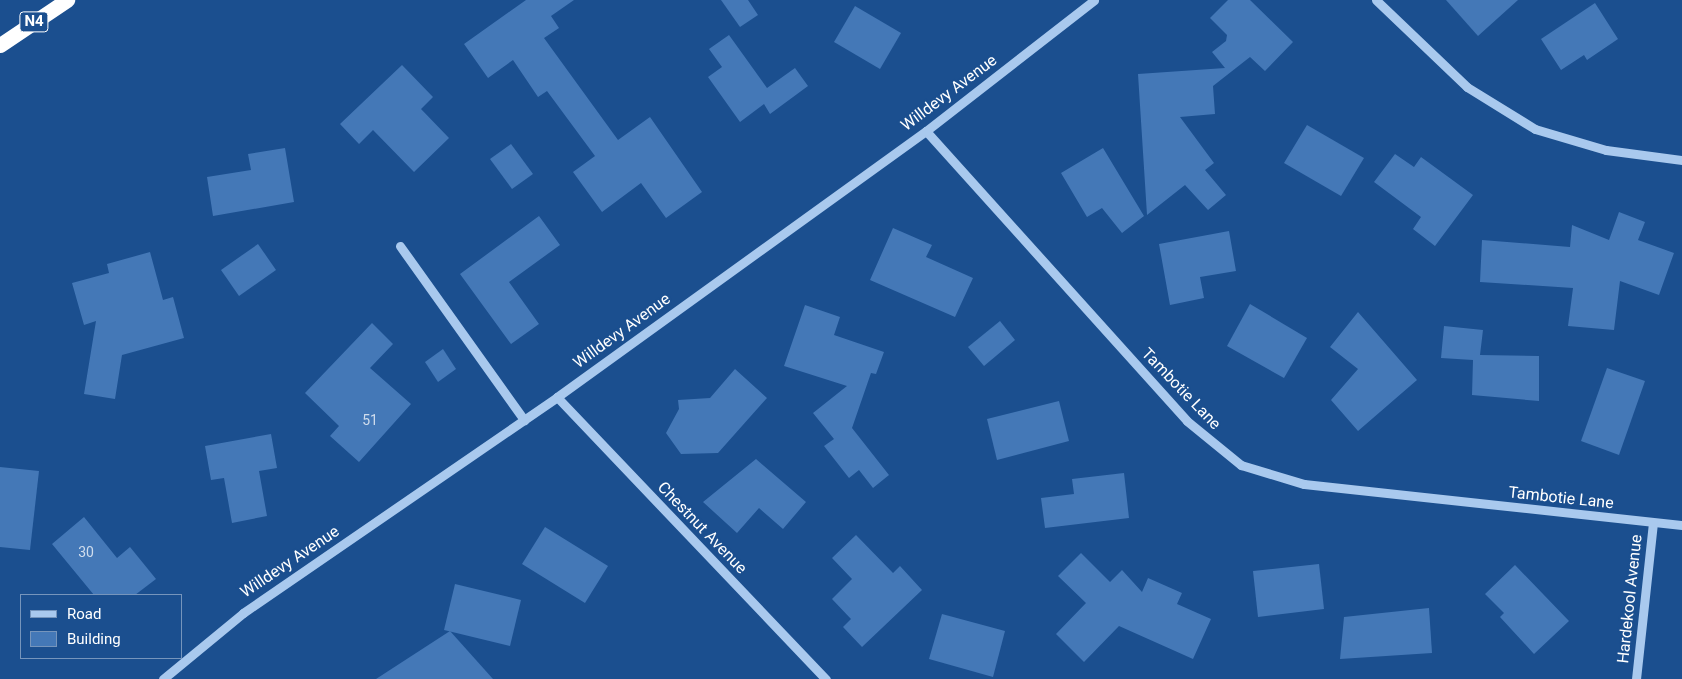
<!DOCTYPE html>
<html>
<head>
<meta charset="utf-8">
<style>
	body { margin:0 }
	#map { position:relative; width:1682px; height:679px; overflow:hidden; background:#1b4f8f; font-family:Roboto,sans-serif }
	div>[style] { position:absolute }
	.building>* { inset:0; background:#4478b7 }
	.minor>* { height:9px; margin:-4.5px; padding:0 4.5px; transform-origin:4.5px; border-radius:4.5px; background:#a9c9ee }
	.highway>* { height:15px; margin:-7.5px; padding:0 7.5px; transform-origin:7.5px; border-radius:7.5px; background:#fff }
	span { translate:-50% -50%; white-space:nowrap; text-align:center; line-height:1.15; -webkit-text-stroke:4px #1b4f8f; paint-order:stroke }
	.number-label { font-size:14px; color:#d0dded }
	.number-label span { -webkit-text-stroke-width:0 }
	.shield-label span { padding:1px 4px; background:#1b4f8f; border:1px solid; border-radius:4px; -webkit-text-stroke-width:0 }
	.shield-label { font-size:15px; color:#fff; font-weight:700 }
	.street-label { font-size:16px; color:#fff }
	.legend { position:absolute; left:20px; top:594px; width:162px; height:65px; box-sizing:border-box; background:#1b4f8f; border:1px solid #7695bc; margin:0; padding:6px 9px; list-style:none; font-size:15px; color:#fff }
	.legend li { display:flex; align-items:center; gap:10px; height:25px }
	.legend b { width:25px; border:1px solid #7695bc }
</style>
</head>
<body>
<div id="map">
	<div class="building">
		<i style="clip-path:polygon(526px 0,574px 0,551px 16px,559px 28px,544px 38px,618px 140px,650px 117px,702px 192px,666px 218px,641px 183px,602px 212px,573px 172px,595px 156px,547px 91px,538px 97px,513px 60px,488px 78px,464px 44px)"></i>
		<i style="clip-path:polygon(721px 0,748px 0,758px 15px,740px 27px)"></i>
		<i style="clip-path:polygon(1228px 0,1250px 0,1293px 42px,1265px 71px,1250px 57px,1213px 86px,1215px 114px,1180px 117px,1214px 163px,1205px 170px,1226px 195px,1208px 210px,1185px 185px,1147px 215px,1138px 74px,1225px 68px,1212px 52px,1226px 41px,1227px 35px,1210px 18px)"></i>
		<i style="clip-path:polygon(1446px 0,1518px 0,1478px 36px)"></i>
		<i style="clip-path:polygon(1595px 3px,1618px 39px,1587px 60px,1584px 55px,1561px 70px,1541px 39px)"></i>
		<i style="clip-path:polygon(855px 6px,901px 33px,880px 69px,834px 42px)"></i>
		<i style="clip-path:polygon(729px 35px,767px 88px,795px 68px,808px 86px,770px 114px,764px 104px,740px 122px,708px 77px,722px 67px,709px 49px)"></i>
		<i style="clip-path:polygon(402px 65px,433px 97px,421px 109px,449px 138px,414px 172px,373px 130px,359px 144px,340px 124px)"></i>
		<i style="clip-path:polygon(1307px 125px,1364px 158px,1341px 196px,1284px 163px)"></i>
		<i style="clip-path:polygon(511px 144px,533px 174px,512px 189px,490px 159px)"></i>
		<i style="clip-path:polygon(285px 148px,294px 202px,213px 216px,207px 177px,251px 170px,248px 154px)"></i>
		<i style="clip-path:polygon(1103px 148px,1144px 216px,1122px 233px,1102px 208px,1087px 217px,1061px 173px)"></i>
		<i style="clip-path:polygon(1395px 154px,1414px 167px,1421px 157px,1473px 195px,1435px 246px,1413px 229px,1421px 217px,1374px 182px)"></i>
		<i style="clip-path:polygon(1619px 212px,1645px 222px,1638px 240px,1674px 253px,1659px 295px,1620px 281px,1614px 330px,1568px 326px,1573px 288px,1480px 282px,1482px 240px,1570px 247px,1572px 225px,1609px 240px)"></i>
		<i style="clip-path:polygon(539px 216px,560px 245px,509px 282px,539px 324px,511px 344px,460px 274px)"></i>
		<i style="clip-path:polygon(893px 228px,932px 245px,926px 257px,973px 278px,955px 317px,870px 280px)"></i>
		<i style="clip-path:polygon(1229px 231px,1236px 271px,1200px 277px,1204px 298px,1170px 305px,1159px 244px)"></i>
		<i style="clip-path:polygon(258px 244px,276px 270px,239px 296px,221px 270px)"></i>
		<i style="clip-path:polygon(150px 252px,163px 300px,173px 297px,184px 338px,122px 355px,115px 399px,84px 394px,96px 321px,84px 325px,72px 283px,109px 273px,107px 264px)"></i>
		<i style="clip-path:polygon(1250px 304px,1307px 338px,1284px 378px,1227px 346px)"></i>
		<i style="clip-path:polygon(805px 305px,840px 317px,834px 335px,884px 352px,876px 374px,871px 373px,852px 428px,889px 475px,873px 488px,859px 470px,849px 478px,824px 446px,834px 439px,813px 413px,847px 386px,784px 366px)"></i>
		<i style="clip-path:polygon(1358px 312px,1417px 380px,1358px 431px,1331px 400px,1358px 369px,1330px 347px)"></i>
		<i style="clip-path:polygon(1000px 321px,1015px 340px,984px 366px,968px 347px)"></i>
		<i style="clip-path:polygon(372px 323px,393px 344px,370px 368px,411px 404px,359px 462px,330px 436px,339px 426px,305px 393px)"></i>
		<i style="clip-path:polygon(1444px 326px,1483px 330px,1480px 355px,1539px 356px,1539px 401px,1472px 395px,1473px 360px,1441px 358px)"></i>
		<i style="clip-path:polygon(443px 349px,456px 369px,438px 382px,425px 362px)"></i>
		<i style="clip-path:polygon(1607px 368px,1645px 381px,1619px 455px,1581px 441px)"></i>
		<i style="clip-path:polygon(735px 369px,767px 398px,718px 453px,681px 454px,666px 433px,679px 409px,678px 400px,710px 398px)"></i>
		<i style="clip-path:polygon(1059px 401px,1069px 441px,997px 460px,987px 419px)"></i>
		<i style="clip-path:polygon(271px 434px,277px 468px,259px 471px,267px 516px,232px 523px,224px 478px,211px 480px,205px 446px)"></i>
		<i style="clip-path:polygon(756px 459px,806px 502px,783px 529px,759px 508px,737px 533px,703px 502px)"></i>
		<i style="clip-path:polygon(0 467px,39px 471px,30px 550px,0 547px)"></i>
		<i style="clip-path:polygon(1124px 473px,1129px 518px,1045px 528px,1041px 498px,1074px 494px,1072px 479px)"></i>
		<i style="clip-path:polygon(84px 517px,117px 558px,130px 547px,156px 579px,135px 595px,94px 595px,52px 544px)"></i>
		<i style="clip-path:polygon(545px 527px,608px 566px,585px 603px,522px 564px)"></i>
		<i style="clip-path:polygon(856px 535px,893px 573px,900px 566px,922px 590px,862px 647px,843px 627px,851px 619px,832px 599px,852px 579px,832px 558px)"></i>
		<i style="clip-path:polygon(1081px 553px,1110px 582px,1122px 570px,1142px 592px,1148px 578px,1182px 593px,1177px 604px,1211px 619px,1193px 659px,1119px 626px,1084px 662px,1056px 634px,1086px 603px,1058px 576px)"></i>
		<i style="clip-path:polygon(1319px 564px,1324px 609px,1258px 617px,1253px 571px)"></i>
		<i style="clip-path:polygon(1515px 565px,1569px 621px,1534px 654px,1500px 617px,1504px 613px,1485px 594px)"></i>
		<i style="clip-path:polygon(455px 584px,521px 600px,510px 646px,444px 630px)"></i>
		<i style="clip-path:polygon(1429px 608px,1432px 653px,1340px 659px,1344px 617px)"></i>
		<i style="clip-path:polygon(942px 614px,1005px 631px,993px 677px,929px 659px)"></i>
		<i style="clip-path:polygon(450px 631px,493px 679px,376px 679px)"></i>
	</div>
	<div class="minor">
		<i style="left:1376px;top:0;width:126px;rotate:43.7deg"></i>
		<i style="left:1467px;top:87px;width:80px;rotate:31.7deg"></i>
		<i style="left:1535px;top:129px;width:74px;rotate:16.5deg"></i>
		<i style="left:1606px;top:150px;width:77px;rotate:7.5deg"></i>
		<i style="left:926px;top:131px;width:390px;rotate:48deg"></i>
		<i style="left:1187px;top:421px;width:70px;rotate:39.2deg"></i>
		<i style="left:1241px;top:465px;width:66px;rotate:16.8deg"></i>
		<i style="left:1304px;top:484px;width:380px;rotate:6.2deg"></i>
		<i style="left:400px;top:246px;width:214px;rotate:54.5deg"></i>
		<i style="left:557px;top:397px;width:390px;rotate:46.4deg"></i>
		<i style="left:163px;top:679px;width:104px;rotate:-39.5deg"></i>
		<i style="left:243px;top:613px;width:381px;rotate:-34.5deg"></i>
		<i style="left:557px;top:397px;width:455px;rotate:-35.8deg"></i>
		<i style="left:926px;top:131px;width:213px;rotate:-37.9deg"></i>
		<i style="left:1636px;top:679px;width:157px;rotate:-83.8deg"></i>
	</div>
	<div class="highway">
		<i style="left:0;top:45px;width:81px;rotate:-33.9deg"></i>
	</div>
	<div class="number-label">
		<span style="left:370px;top:420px">51</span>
		<span style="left:86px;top:552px">30</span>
	</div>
	<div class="shield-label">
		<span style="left:34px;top:22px">N4</span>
	</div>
	<div class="street-label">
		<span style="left:949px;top:93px;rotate:-37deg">Willdevy Avenue</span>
		<span style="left:622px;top:331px;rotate:-36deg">Willdevy Avenue</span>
		<span style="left:1181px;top:389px;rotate:46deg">Tambotie Lane</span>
		<span style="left:1561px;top:498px;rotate:6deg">Tambotie Lane</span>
		<span style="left:702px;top:528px;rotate:46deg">Chestnut Avenue</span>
		<span style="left:290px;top:562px;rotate:-34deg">Willdevy Avenue</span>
		<span style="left:1630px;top:599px;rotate:-84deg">Hardekool Avenue</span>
	</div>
	<ul class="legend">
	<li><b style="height:6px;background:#a9c9ee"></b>Road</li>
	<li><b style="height:14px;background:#4478b7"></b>Building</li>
	</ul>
</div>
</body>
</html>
